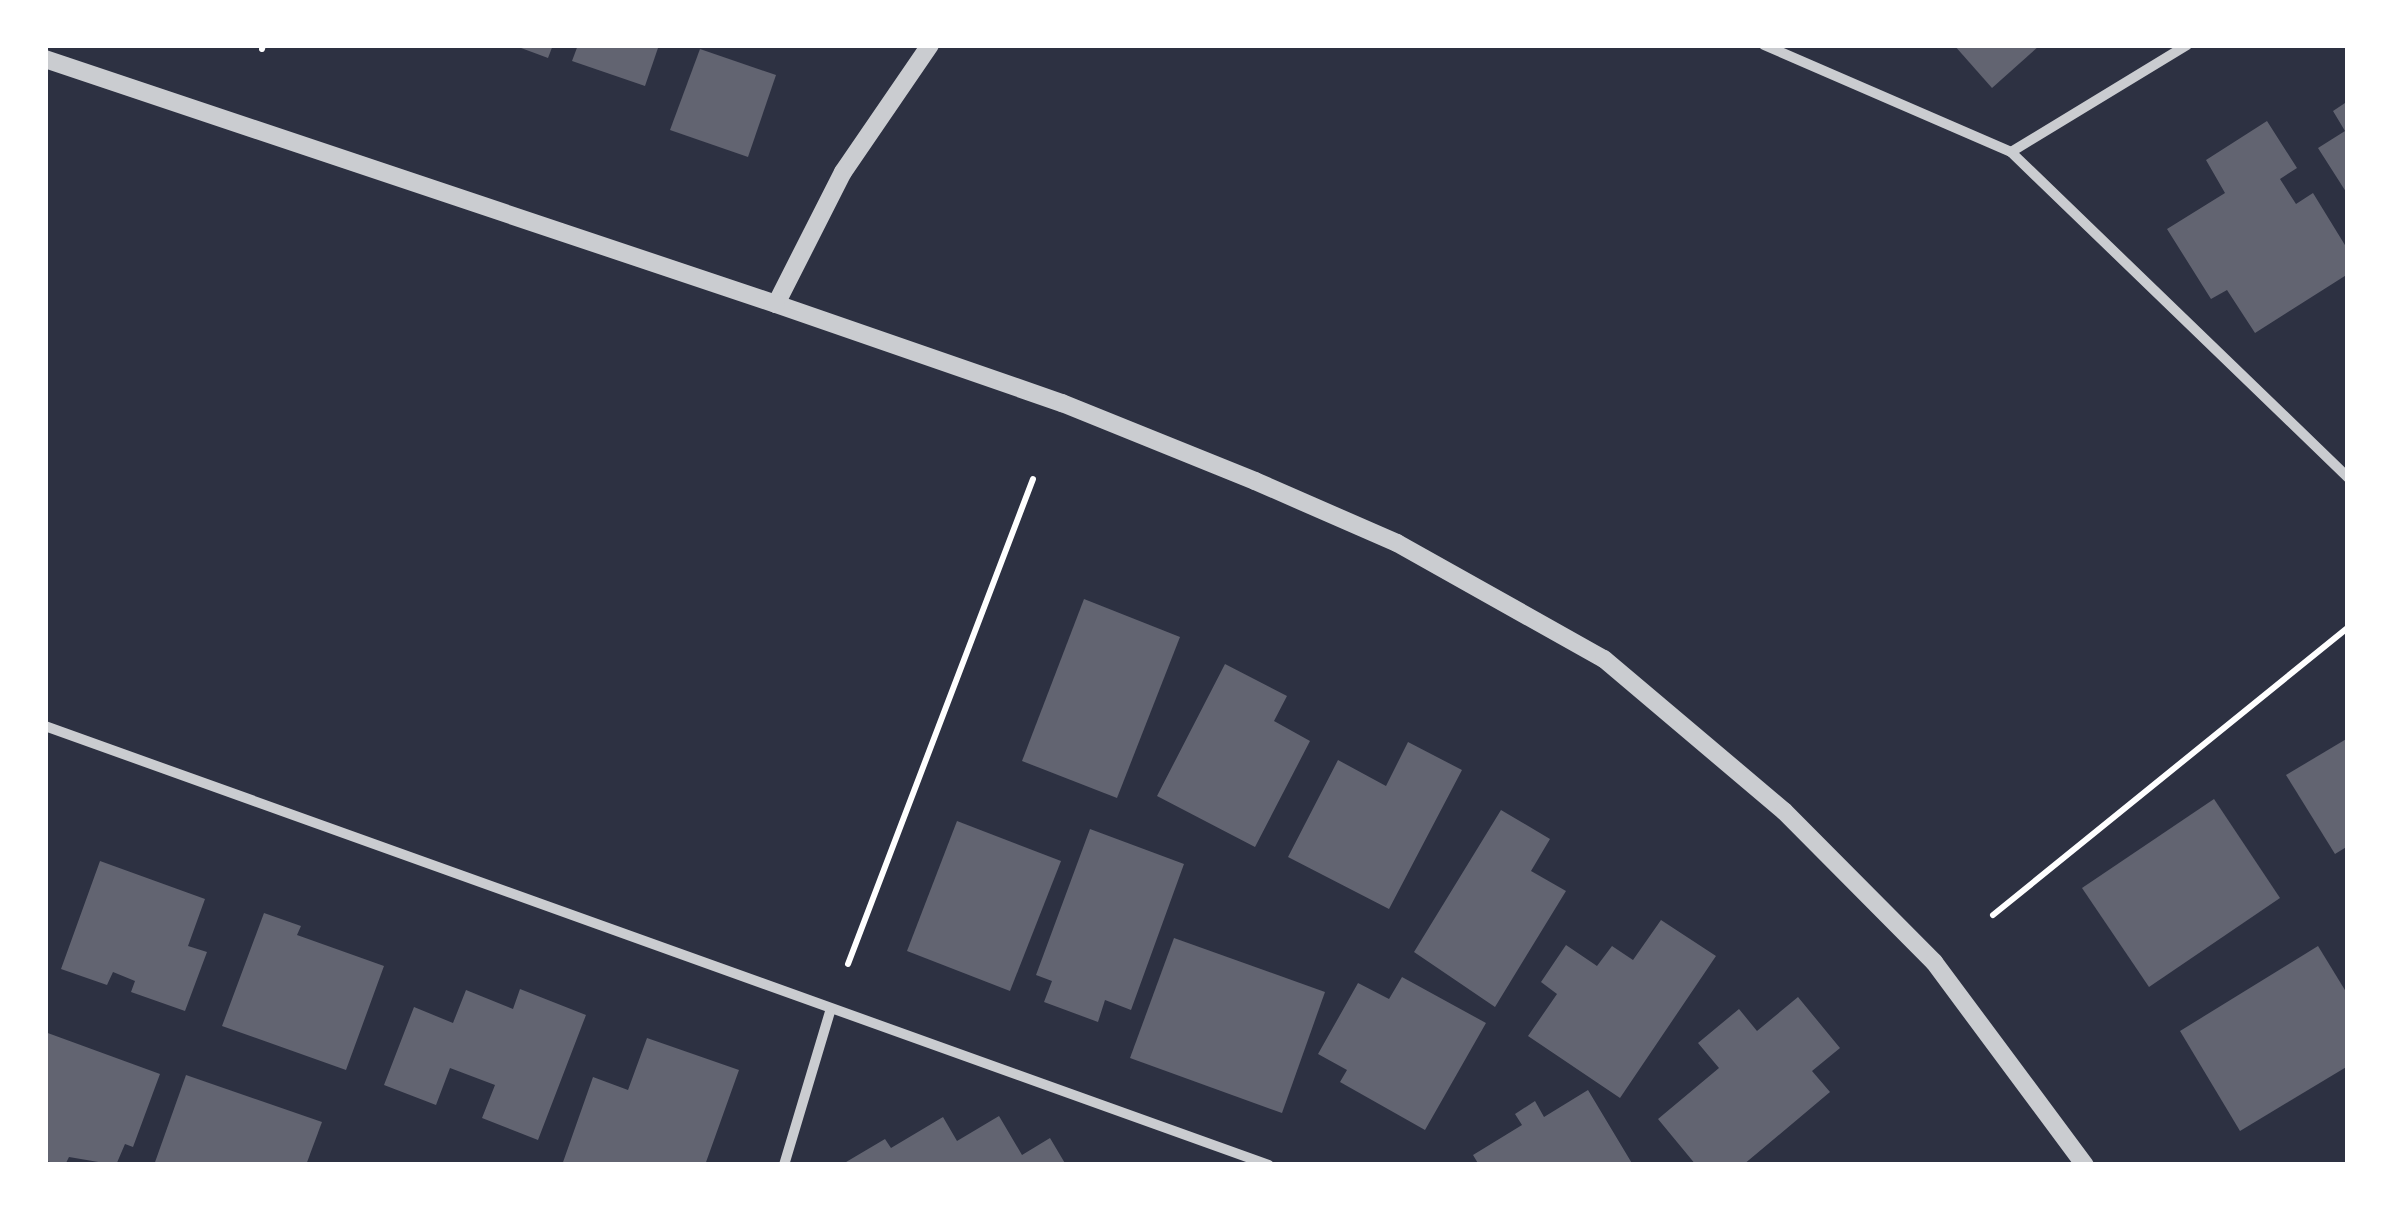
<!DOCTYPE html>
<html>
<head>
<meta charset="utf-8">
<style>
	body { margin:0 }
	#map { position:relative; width:2393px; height:1210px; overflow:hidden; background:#2d3142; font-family:"PT Sans",sans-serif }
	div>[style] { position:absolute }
	.building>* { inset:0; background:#626471 }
	.path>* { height:6px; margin:-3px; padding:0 3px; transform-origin:3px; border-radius:3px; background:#fff }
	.minor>* { height:10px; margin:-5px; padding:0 5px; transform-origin:5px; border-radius:5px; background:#caccd0 }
	.tertiary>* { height:18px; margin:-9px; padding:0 9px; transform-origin:9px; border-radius:9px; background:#caccd0 }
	span { translate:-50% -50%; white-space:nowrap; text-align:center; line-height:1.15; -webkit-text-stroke:10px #fff; paint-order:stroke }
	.frame { position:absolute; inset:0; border:48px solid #fff; pointer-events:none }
</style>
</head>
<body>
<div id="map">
	<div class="building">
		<i style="clip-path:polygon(513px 45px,553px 45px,548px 58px)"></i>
		<i style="clip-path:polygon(578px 45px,659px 45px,645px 86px,572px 61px)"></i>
		<i style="clip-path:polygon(1954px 45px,2040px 45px,1992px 88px)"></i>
		<i style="clip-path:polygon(700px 49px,776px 75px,748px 157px,670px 130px)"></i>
		<i style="clip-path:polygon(2348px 101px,2348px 195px,2318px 148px,2345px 131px,2333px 111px)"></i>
		<i style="clip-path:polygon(2267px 121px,2297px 168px,2280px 179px,2296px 204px,2313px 193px,2348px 250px,2348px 274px,2255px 333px,2227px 290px,2211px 299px,2167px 229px,2225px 193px,2206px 160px)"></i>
		<i style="clip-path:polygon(1084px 599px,1180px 637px,1117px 798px,1022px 761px)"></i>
		<i style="clip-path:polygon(1225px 664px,1287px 696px,1274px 721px,1310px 741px,1255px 847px,1157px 796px)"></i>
		<i style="clip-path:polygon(2348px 738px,2348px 846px,2335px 854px,2286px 775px)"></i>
		<i style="clip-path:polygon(1408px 742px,1462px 770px,1389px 909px,1288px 857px,1338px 760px,1386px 786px)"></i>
		<i style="clip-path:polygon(2214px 799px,2280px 898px,2149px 987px,2082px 888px)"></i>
		<i style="clip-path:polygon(1501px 810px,1550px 839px,1531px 871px,1566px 891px,1495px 1007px,1414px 952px)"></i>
		<i style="clip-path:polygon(957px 821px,1061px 861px,1010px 991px,907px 951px)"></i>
		<i style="clip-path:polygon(1090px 829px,1184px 864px,1131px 1010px,1105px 1000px,1098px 1022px,1044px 1002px,1052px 981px,1036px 975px)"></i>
		<i style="clip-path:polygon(100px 861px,205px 899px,188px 946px,207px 952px,185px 1011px,131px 992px,135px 981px,113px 972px,107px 985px,61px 969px)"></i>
		<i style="clip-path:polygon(264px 913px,301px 926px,297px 935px,384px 966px,346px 1070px,222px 1026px)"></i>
		<i style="clip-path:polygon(1661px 920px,1716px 956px,1620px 1098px,1528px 1036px,1557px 994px,1541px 982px,1566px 945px,1597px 966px,1612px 946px,1633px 960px)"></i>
		<i style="clip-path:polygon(1174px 938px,1325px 992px,1282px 1113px,1130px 1058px)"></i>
		<i style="clip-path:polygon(2318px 946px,2348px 995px,2348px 1066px,2240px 1131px,2180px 1031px)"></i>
		<i style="clip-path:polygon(1402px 977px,1486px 1023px,1425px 1130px,1340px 1082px,1347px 1070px,1318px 1054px,1358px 983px,1389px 999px)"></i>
		<i style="clip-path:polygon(520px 989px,586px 1015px,538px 1140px,482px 1118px,495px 1085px,450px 1068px,436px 1105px,384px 1085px,414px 1007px,453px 1023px,466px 990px,513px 1009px)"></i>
		<i style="clip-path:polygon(1798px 997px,1840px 1048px,1812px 1071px,1830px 1092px,1743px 1165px,1696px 1165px,1658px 1119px,1719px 1068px,1698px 1043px,1739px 1009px,1757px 1031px)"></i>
		<i style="clip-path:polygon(45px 1032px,160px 1074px,133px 1147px,125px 1144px,116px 1165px,69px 1157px,65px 1165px,45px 1161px)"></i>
		<i style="clip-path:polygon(647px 1038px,739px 1070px,705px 1165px,562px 1165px,593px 1077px,628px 1090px)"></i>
		<i style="clip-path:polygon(186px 1075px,322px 1122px,306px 1165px,154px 1165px)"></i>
		<i style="clip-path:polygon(1588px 1090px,1633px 1165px,1479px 1165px,1473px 1155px,1522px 1125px,1515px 1114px,1535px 1101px,1544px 1117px)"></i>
		<i style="clip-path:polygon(999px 1116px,1022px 1155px,1050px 1138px,1066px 1165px,841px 1165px,885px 1139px,891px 1148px,943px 1117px,957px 1141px)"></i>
	</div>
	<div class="path">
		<i style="left:262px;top:49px;width:4px;rotate:-76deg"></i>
		<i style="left:1993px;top:915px;width:457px;rotate:-39deg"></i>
		<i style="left:848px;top:964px;width:519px;rotate:-69.12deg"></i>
	</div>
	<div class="minor">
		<i style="left:1764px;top:45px;width:269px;rotate:23.4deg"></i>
		<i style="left:2011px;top:152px;width:469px;rotate:44deg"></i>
		<i style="left:2011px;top:152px;width:206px;rotate:-31.3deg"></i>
		<i style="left:45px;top:726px;width:1300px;rotate:19.73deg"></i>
		<i style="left:784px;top:1165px;width:160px;rotate:-73.3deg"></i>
	</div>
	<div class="tertiary">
		<i style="left:930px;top:45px;width:154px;rotate:124.4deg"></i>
		<i style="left:843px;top:172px;width:148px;rotate:116.9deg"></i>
		<i style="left:776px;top:304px;width:303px;rotate:19.1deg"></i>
		<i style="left:1062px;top:403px;width:208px;rotate:22deg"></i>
		<i style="left:1255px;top:481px;width:155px;rotate:23.6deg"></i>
		<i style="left:1397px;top:543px;width:237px;rotate:29.3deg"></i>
		<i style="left:1604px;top:659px;width:236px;rotate:40.2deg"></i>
		<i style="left:1784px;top:811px;width:213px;rotate:45.2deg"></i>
		<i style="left:1934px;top:962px;width:253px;rotate:53.4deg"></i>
		<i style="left:45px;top:59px;width:771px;rotate:18.53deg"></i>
	</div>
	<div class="frame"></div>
</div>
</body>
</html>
